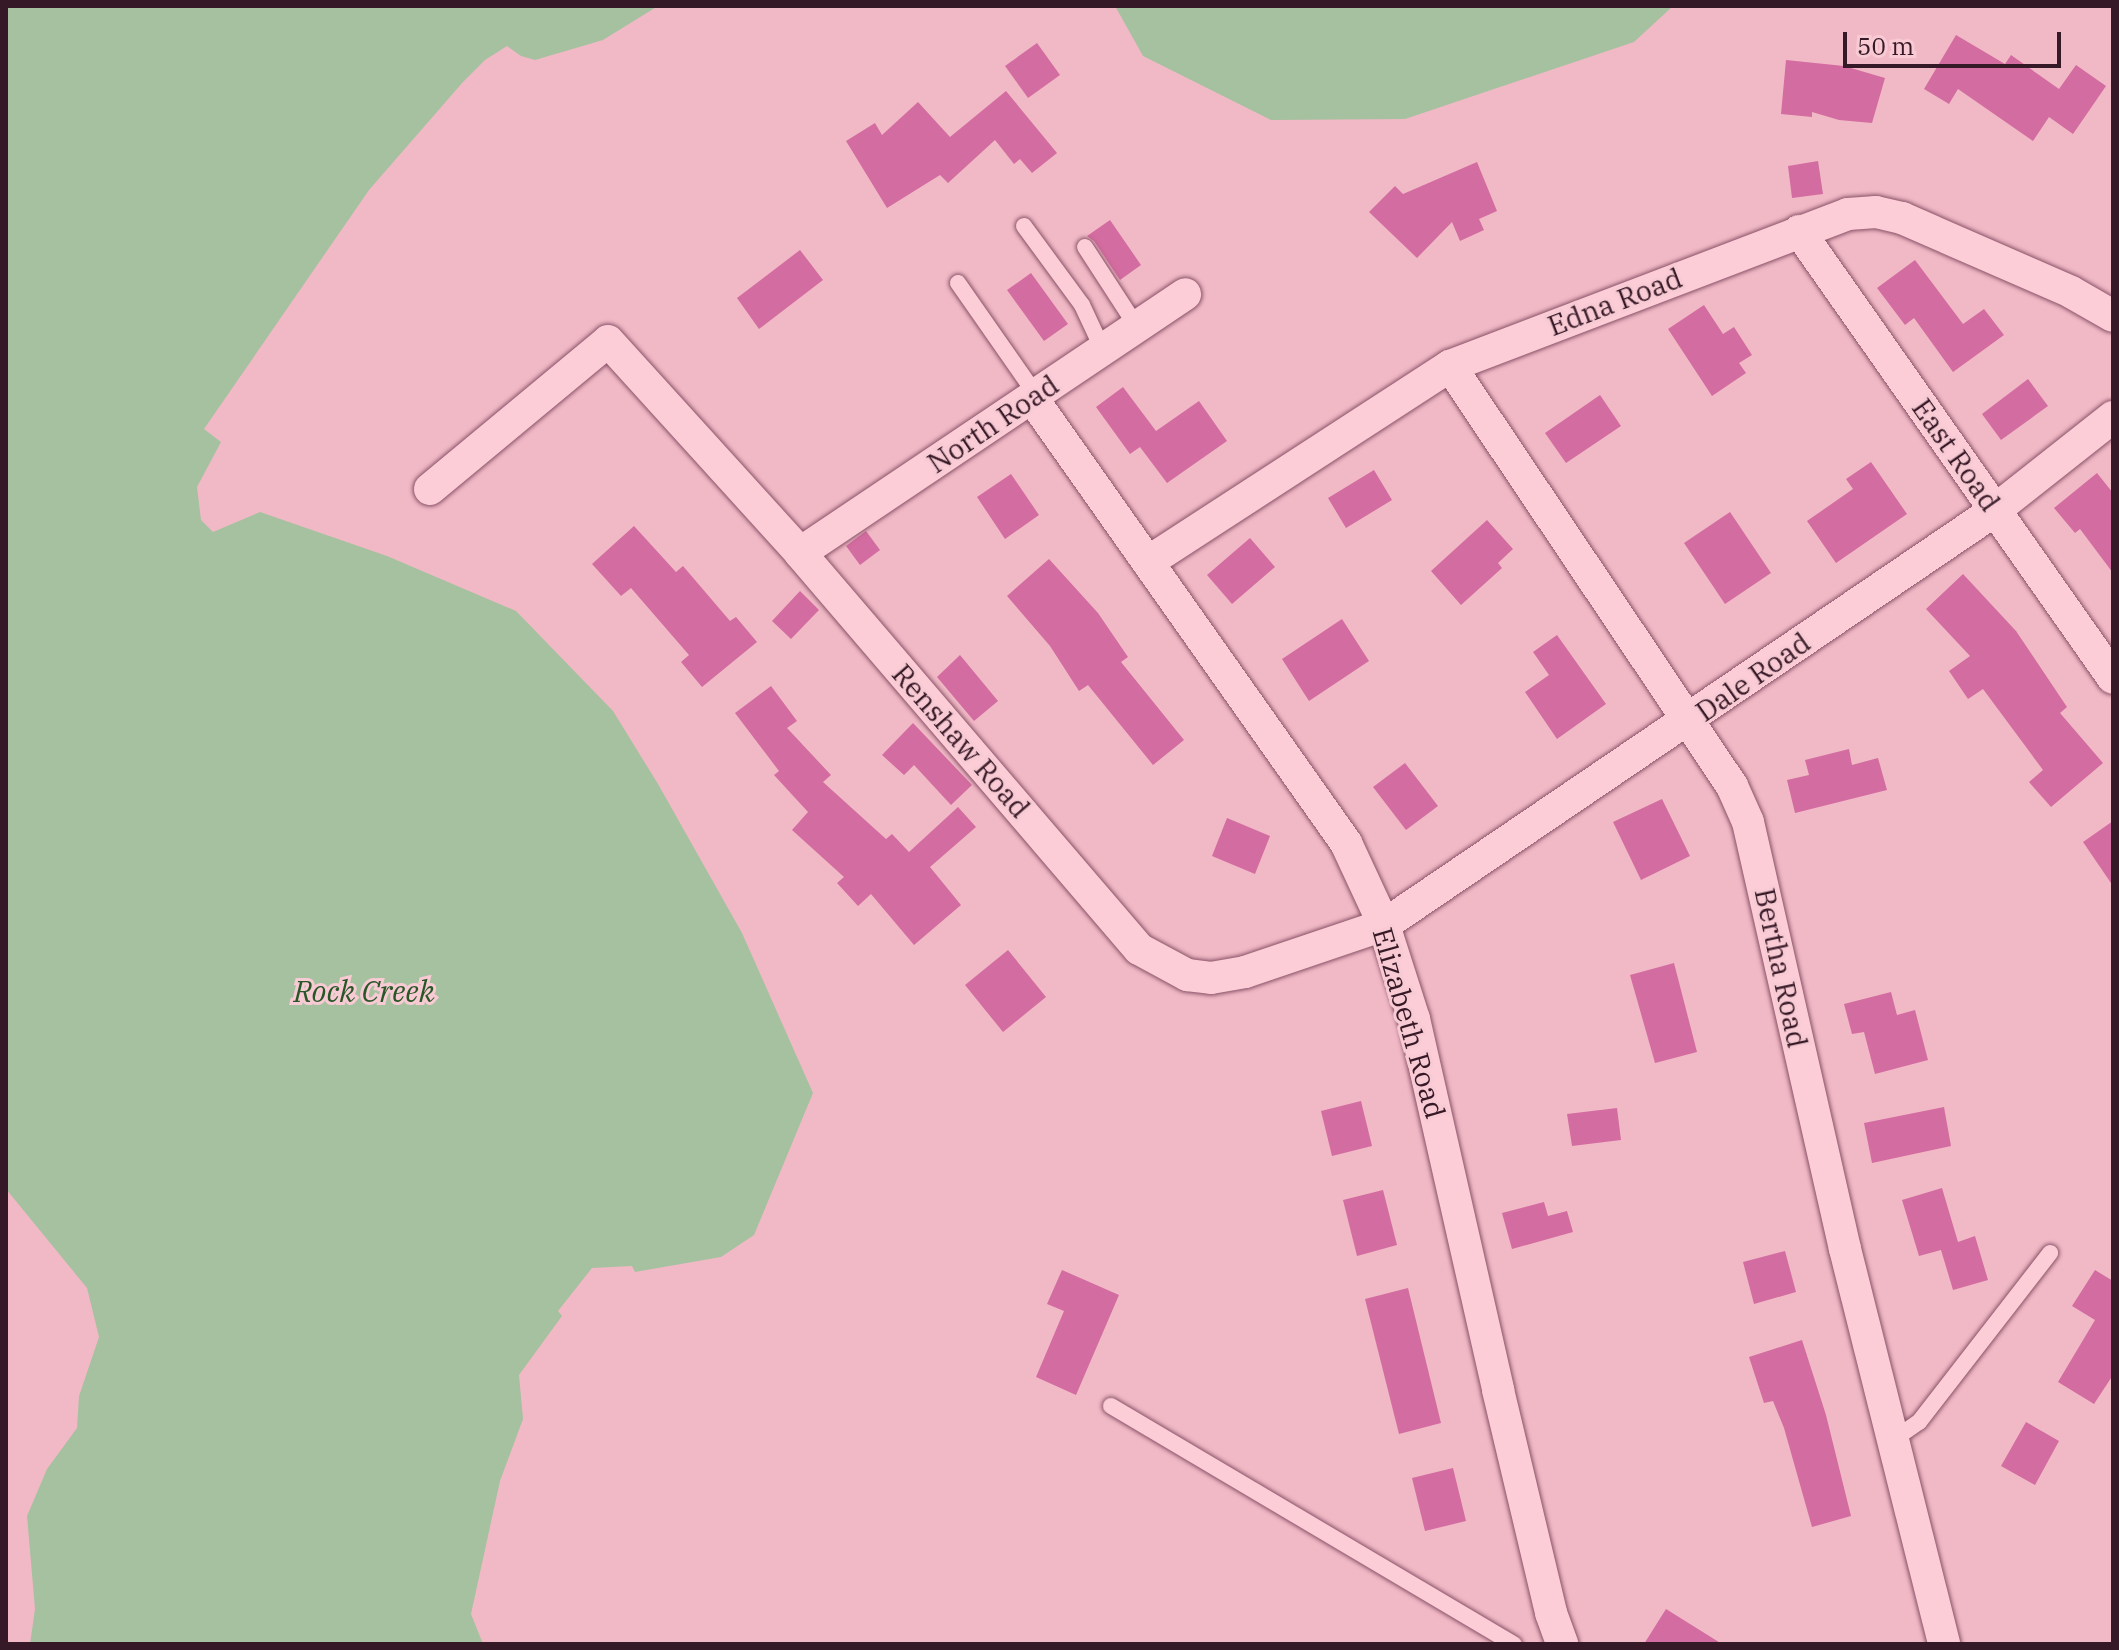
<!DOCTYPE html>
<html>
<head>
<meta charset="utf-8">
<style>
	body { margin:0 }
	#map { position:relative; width:2119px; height:1650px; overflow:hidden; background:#f1b9c6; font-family:"IBM Plex Serif",serif }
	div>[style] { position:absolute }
	.water>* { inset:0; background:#a6c19f }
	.building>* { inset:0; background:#d36ca0 }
	.roads { filter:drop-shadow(0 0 2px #895368) drop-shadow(0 0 2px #895368) }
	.service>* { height:16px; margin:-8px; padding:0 8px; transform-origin:8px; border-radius:8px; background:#fccdd7 }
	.minor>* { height:32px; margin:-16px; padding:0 16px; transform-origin:16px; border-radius:16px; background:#fccdd7 }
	span { translate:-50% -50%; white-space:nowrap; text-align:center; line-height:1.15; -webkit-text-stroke:6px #f8cad4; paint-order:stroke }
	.street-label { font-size:28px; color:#361926 }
	.water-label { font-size:30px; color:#275727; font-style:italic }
	.frame { position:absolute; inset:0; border:8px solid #361926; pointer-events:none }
	.scale { position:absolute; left:1843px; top:32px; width:218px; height:36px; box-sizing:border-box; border:4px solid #361926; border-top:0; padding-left:10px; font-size:24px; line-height:28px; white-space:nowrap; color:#361926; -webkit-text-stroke:6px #f8cad4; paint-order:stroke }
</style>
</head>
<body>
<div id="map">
	<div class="water">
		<i style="clip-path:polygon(6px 6px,658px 6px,603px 40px,535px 60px,521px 56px,507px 46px,485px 60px,463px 82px,369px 190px,204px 429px,221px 442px,197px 487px,201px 520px,213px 532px,260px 512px,387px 556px,516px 611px,613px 711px,658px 784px,742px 933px,813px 1093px,754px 1235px,721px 1257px,635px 1272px,632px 1266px,592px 1268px,558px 1311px,562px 1316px,519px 1375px,523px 1419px,500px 1481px,471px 1614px,483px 1644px,30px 1644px,35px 1609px,27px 1516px,47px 1469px,77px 1428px,79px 1396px,99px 1337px,87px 1288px,6px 1189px)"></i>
		<i style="clip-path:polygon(1115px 6px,1673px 6px,1634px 42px,1405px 119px,1271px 120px,1143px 56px)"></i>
	</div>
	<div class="building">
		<i style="clip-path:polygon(1956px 35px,2005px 64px,2011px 55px,2059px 89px,2076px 65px,2106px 86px,2073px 134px,2049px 117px,2033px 141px,1958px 89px,1949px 104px,1924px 89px)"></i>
		<i style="clip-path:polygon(1037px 43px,1060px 75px,1028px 98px,1005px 66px)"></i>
		<i style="clip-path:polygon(1786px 60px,1844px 66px,1885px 78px,1872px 123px,1839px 120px,1812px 112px,1812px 117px,1781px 114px)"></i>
		<i style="clip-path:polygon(1006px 91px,1057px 153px,1032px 173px,1020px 159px,1014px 164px,995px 140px,948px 183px,940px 175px,887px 208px,846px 141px,875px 123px,882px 135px,918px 102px,950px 137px)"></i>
		<i style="clip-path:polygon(1818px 161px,1823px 194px,1792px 198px,1788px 166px)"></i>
		<i style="clip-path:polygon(1477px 162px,1497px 211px,1479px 219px,1484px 230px,1460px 241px,1452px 222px,1417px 258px,1369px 212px,1395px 186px,1403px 194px)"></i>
		<i style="clip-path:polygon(1110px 220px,1141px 265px,1120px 280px,1094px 241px,1087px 236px)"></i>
		<i style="clip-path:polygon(800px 250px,823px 280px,759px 329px,737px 298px)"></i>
		<i style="clip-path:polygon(1915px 260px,1963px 324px,1984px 309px,2004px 335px,1953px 372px,1914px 318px,1905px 325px,1877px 288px)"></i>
		<i style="clip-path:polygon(1031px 273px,1068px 324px,1044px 341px,1007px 290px)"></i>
		<i style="clip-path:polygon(1704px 305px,1723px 334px,1734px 327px,1752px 355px,1739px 363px,1746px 373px,1712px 396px,1668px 329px)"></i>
		<i style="clip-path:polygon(2028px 379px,2048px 406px,2001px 440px,1982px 414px)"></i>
		<i style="clip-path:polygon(1123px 387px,1156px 431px,1199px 401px,1227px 441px,1167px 483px,1140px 447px,1130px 454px,1096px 407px)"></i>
		<i style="clip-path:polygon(1600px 395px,1621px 426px,1566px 463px,1545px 433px)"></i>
		<i style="clip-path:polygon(1871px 462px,1907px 514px,1836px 563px,1807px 521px,1853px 489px,1846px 479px)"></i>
		<i style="clip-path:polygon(1374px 470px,1392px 500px,1346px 528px,1328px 498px)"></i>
		<i style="clip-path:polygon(2097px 473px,2113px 493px,2113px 573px,2080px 529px,2075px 533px,2054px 508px)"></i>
		<i style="clip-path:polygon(1011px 474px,1039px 515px,1005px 539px,977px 497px)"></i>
		<i style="clip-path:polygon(1730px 512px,1771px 573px,1725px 604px,1684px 543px)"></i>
		<i style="clip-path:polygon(1487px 520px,1513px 549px,1498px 563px,1502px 568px,1461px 605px,1431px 571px)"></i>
		<i style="clip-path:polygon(634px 526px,676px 572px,683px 566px,730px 621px,736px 617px,757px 642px,702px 687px,681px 662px,689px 655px,631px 588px,621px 596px,592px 564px)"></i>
		<i style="clip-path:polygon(866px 531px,880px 550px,860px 565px,846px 546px)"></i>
		<i style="clip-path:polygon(1250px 538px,1275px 567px,1232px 604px,1207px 575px)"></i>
		<i style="clip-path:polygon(1049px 559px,1098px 613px,1128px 657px,1121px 662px,1184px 740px,1153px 765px,1088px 685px,1079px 691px,1050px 646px,1007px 596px)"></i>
		<i style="clip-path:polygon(1963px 574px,2016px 631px,2067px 707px,2060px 713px,2103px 763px,2051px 807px,2029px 782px,2043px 770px,1983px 689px,1968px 699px,1949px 671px,1970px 656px,1926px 609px)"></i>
		<i style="clip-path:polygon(800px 591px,819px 610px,791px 639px,772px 621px)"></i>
		<i style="clip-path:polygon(1342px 619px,1369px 661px,1309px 701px,1282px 659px)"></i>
		<i style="clip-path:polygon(1557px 635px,1606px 704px,1557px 739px,1525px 692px,1549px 675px,1533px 652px)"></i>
		<i style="clip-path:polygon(960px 655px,998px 701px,974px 721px,937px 677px)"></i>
		<i style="clip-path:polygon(771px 686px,797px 721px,787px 728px,831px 775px,823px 782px,886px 839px,892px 834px,909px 852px,958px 807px,976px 827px,930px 867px,961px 905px,914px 945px,871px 894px,858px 906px,837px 883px,844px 877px,792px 830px,808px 812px,774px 775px,779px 771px,735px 713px)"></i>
		<i style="clip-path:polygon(913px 723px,972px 785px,951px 805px,914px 765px,904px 775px,882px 755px)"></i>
		<i style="clip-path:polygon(1849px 749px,1852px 765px,1878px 758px,1887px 790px,1795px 813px,1787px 780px,1809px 775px,1805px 760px)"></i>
		<i style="clip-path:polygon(1405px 763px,1438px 806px,1406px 830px,1373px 787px)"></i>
		<i style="clip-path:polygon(1662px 799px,1690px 856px,1641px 880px,1613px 822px)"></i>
		<i style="clip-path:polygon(1227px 818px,1270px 836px,1255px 874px,1212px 856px)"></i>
		<i style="clip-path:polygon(2113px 821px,2113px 886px,2083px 842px)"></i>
		<i style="clip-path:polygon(1008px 950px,1046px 997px,1003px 1032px,965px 985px)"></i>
		<i style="clip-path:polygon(1674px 963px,1697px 1052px,1655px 1063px,1630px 975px)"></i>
		<i style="clip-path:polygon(1891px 992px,1897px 1015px,1915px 1010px,1928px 1060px,1875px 1074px,1864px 1032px,1852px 1034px,1844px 1004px)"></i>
		<i style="clip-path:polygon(1361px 1101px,1372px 1146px,1332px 1156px,1321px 1111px)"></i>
		<i style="clip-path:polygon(1944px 1107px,1951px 1146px,1872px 1163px,1864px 1123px)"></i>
		<i style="clip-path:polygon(1617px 1108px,1621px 1140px,1572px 1146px,1567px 1114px)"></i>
		<i style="clip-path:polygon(1942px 1188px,1958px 1242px,1975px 1236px,1988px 1280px,1953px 1290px,1941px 1250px,1919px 1256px,1902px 1200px)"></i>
		<i style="clip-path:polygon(1383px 1190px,1397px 1245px,1357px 1256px,1343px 1200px)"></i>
		<i style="clip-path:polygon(1544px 1202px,1548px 1216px,1567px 1211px,1573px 1232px,1512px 1249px,1502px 1213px)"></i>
		<i style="clip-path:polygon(1785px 1251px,1796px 1292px,1754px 1304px,1743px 1262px)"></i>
		<i style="clip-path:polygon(1062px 1270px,1119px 1295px,1076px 1395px,1036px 1377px,1064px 1311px,1047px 1304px)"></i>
		<i style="clip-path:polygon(2095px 1270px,2113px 1281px,2113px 1375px,2094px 1404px,2058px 1382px,2095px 1320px,2072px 1306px)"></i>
		<i style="clip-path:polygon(1408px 1288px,1441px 1423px,1399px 1434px,1365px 1299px)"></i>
		<i style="clip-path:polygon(1802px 1340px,1826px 1415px,1851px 1516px,1812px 1527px,1784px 1428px,1773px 1401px,1764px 1403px,1749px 1357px)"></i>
		<i style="clip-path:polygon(2026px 1422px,2059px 1441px,2035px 1485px,2001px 1466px)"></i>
		<i style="clip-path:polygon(1453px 1468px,1466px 1521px,1425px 1531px,1412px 1478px)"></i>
		<i style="clip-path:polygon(1666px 1609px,1722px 1644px,1644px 1644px)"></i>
	</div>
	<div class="roads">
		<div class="service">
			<i style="left:1024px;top:226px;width:98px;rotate:53.7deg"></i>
			<i style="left:1082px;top:305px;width:50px;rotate:65deg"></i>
			<i style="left:1085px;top:247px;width:95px;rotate:57deg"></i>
			<i style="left:958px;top:283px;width:136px;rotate:55.1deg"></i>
			<i style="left:1111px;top:1406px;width:468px;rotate:30.6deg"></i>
			<i style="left:1893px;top:1440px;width:32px;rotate:-35deg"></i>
			<i style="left:1919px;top:1422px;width:214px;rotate:-52.2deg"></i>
		</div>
		<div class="minor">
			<i style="left:1799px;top:231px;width:546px;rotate:54.91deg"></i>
			<i style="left:1450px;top:366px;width:506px;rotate:56.12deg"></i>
			<i style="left:1732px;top:786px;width:39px;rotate:66deg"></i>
			<i style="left:1748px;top:822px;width:438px;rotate:77.2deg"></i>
			<i style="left:1845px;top:1249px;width:407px;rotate:75.9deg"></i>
			<i style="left:1032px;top:398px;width:545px;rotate:54.79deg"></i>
			<i style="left:1346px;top:843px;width:90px;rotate:65.1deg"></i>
			<i style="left:1384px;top:925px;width:99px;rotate:72.3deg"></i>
			<i style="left:1414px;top:1019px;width:380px;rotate:77.2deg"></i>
			<i style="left:1498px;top:1390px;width:229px;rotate:76.6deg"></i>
			<i style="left:1551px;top:1613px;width:33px;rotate:70deg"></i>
			<i style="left:430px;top:489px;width:231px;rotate:-39.7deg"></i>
			<i style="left:608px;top:341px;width:286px;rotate:47.8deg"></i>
			<i style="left:800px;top:553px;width:521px;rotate:49.43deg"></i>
			<i style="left:1139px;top:949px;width:55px;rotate:28.4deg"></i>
			<i style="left:1187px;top:975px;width:24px;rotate:7deg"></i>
			<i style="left:1211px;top:978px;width:35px;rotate:-10deg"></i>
			<i style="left:1245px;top:972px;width:147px;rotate:-18.7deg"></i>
			<i style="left:1384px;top:925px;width:737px;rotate:-34.16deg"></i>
			<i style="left:1994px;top:511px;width:152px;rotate:-38.3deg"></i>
			<i style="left:800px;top:553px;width:464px;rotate:-33.9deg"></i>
			<i style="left:1148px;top:562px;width:360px;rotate:-33deg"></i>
			<i style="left:1450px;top:366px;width:426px;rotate:-20.9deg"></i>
			<i style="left:1848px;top:214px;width:28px;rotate:-4deg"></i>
			<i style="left:1876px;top:212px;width:27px;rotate:13deg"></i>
			<i style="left:1902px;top:218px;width:184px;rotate:23.6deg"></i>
			<i style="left:2071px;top:292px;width:48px;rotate:29.7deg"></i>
		</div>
	</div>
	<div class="street-label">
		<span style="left:1615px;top:302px;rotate:-21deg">Edna Road</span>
		<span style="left:993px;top:424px;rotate:-34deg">North Road</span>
		<span style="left:1956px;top:455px;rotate:55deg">East Road</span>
		<span style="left:1753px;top:677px;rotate:-35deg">Dale Road</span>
		<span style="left:961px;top:741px;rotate:49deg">Renshaw Road</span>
		<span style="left:1781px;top:968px;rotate:78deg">Bertha Road</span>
		<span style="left:1409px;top:1023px;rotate:74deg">Elizabeth Road</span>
	</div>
	<div class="water-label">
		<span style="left:364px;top:991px">Rock Creek</span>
	</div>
	<div class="frame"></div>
	<div class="scale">50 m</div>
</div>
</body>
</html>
